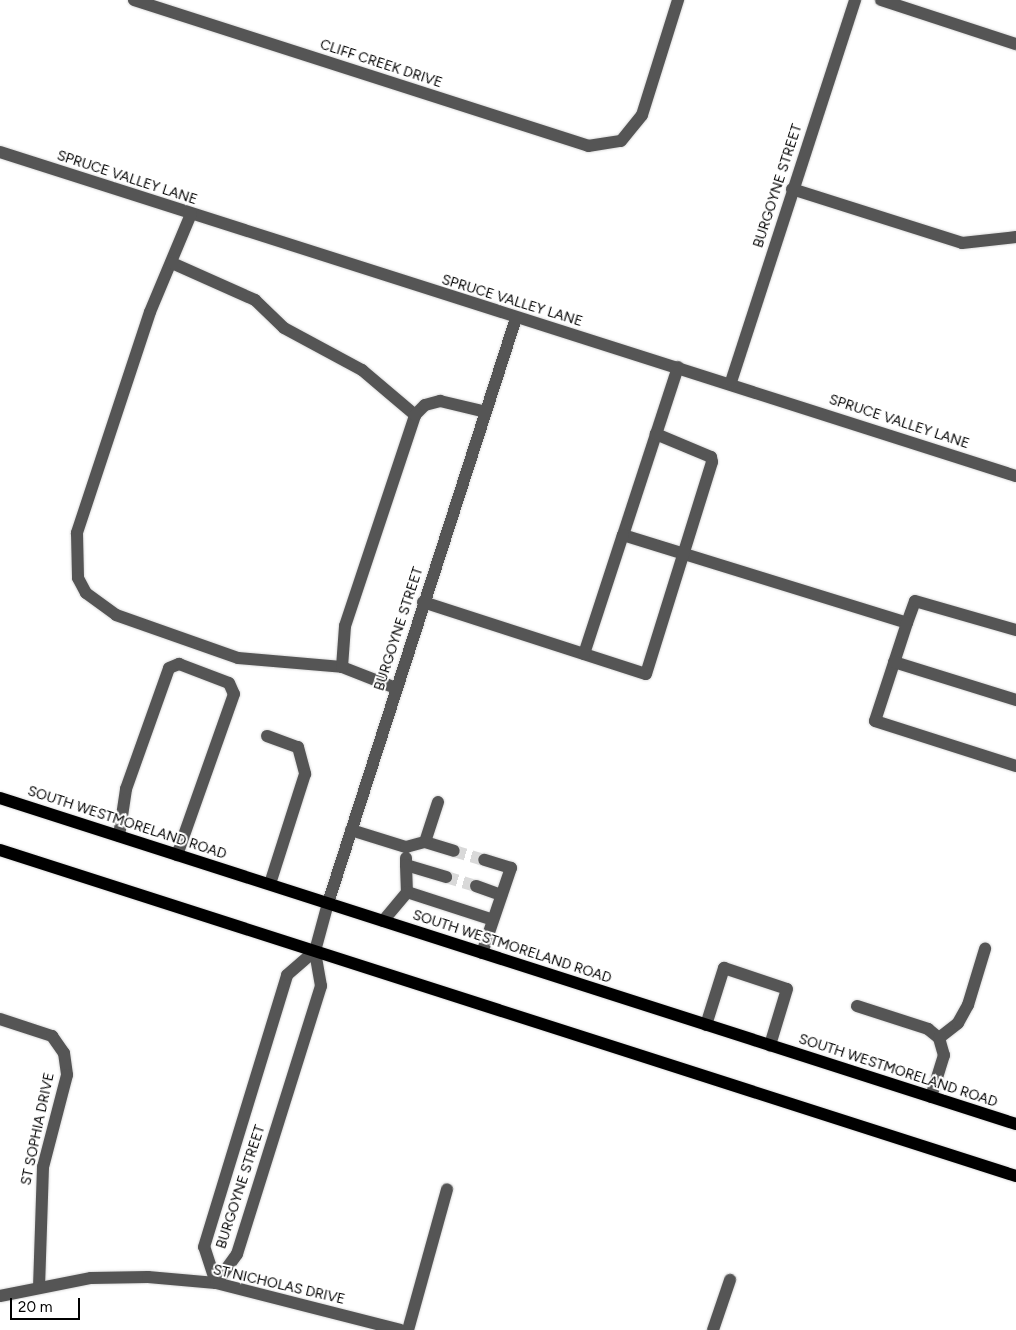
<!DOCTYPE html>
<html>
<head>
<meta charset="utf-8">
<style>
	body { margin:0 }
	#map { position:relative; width:1016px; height:1330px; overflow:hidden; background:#fff; font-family:Figtree,sans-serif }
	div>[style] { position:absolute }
	.minor-tunnel>* { height:12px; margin-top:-6px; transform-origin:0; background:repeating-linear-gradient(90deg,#d9d9d9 0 12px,transparent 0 18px) }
	.roads { filter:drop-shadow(0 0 1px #dbdbdb) drop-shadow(0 0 1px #dbdbdb) }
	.minor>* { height:12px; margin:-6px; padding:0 6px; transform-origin:6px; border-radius:6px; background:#555 }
	.major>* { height:12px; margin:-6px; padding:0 6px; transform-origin:6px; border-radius:6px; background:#000 }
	span { translate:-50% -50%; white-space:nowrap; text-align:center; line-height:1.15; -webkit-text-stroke:4px #fff; paint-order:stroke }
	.street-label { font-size:14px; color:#000 }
	.scale { position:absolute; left:10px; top:1298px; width:70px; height:22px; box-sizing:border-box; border:2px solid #000; border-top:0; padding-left:6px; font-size:15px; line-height:18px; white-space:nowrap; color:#000; -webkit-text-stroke:4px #fff; paint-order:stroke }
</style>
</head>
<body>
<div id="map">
	<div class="minor-tunnel">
		<i style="left:454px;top:851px;width:31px;rotate:17deg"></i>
		<i style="left:446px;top:877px;width:31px;rotate:17deg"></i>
	</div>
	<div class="roads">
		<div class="minor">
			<i style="left:134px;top:0;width:477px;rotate:17.8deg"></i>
			<i style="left:588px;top:146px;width:33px;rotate:-9deg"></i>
			<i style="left:621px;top:141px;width:33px;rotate:-51deg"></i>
			<i style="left:642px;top:115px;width:121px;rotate:-72.6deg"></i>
			<i style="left:881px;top:0;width:142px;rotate:18.1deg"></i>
			<i style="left:0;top:152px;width:1066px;rotate:17.69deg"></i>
			<i style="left:792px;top:189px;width:178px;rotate:17.6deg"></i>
			<i style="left:962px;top:243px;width:54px;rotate:-6.3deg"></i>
			<i style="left:191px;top:214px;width:106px;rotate:112.7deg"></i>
			<i style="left:150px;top:312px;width:233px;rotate:108.3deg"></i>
			<i style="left:77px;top:533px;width:45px;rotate:88.7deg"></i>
			<i style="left:78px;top:578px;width:17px;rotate:62deg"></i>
			<i style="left:86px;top:593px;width:37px;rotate:36deg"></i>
			<i style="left:116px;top:615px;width:129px;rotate:19.4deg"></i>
			<i style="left:238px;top:658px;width:104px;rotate:4.9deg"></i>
			<i style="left:342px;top:667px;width:58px;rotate:21.3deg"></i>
			<i style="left:172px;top:263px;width:91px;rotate:24deg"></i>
			<i style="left:255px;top:300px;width:40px;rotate:44deg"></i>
			<i style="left:284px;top:328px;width:89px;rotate:28.3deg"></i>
			<i style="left:362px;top:370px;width:70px;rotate:40.3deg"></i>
			<i style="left:678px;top:367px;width:177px;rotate:108.1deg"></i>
			<i style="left:623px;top:535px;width:297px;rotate:17.2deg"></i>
			<i style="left:907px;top:623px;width:23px;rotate:-70deg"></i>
			<i style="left:915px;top:601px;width:105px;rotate:16deg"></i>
			<i style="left:731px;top:382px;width:402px;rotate:-72deg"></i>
			<i style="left:423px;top:602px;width:234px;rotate:17.9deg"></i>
			<i style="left:646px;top:674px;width:222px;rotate:-72.7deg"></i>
			<i style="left:712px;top:462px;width:5px;rotate:-101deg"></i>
			<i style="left:711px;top:457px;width:60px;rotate:-157.3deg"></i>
			<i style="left:907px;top:623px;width:103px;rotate:108.1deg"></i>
			<i style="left:875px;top:721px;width:148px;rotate:17.7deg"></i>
			<i style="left:584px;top:654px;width:125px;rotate:-71.9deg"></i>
			<i style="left:894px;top:662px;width:128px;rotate:17.3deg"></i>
			<i style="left:342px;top:667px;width:41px;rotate:-85.8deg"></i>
			<i style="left:345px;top:626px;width:222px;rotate:-71.6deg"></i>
			<i style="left:415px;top:415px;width:14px;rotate:-45deg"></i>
			<i style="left:425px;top:405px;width:16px;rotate:-15deg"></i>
			<i style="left:440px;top:401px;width:47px;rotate:13.4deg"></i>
			<i style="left:267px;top:736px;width:33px;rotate:20deg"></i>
			<i style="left:298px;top:747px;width:28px;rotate:75deg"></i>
			<i style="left:305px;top:774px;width:115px;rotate:107.7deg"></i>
			<i style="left:351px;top:830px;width:58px;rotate:17.2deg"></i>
			<i style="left:406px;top:847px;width:20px;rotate:-15deg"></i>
			<i style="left:425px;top:842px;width:30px;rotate:17deg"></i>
			<i style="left:119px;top:836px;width:48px;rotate:-81.5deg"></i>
			<i style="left:126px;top:789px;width:128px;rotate:-70.4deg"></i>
			<i style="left:169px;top:668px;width:11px;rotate:-22deg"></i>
			<i style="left:179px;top:664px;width:53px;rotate:20.8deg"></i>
			<i style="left:229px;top:683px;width:12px;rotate:66deg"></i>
			<i style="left:234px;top:694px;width:171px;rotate:109.5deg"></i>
			<i style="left:425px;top:842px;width:42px;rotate:-72deg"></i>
			<i style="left:406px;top:858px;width:7px;rotate:90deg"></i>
			<i style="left:406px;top:865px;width:42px;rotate:16.7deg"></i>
			<i style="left:406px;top:865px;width:27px;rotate:88deg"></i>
			<i style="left:407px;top:892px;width:90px;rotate:18deg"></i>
			<i style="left:476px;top:886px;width:27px;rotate:20deg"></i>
			<i style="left:383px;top:921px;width:38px;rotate:-50deg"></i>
			<i style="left:482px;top:953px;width:90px;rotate:-71.2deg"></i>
			<i style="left:511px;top:868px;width:28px;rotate:-163deg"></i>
			<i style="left:857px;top:1006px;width:75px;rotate:17.9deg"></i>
			<i style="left:928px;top:1029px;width:14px;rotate:39deg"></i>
			<i style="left:939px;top:1038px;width:18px;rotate:74deg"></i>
			<i style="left:944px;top:1055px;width:44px;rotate:107.2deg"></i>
			<i style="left:0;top:1019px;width:55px;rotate:18.1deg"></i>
			<i style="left:52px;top:1036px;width:21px;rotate:55deg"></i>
			<i style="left:64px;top:1053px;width:22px;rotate:82deg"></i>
			<i style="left:67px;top:1075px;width:95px;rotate:104.6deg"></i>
			<i style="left:43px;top:1167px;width:119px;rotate:91.9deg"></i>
			<i style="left:706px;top:1025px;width:60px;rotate:-72.5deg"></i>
			<i style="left:724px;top:968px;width:66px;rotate:18.4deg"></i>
			<i style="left:787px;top:989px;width:59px;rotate:106.9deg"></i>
			<i style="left:939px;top:1038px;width:24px;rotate:-38deg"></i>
			<i style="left:958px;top:1023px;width:21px;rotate:-61deg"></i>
			<i style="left:968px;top:1005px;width:59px;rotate:-73.1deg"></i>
			<i style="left:216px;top:1283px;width:36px;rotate:-54deg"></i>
			<i style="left:237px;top:1254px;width:281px;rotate:-72.6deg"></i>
			<i style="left:321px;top:986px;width:36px;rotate:-100deg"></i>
			<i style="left:315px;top:951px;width:50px;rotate:-74.8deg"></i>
			<i style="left:328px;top:903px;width:614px;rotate:-72.18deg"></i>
			<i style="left:216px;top:1283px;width:38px;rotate:-108deg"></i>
			<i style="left:204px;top:1247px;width:284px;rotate:-73deg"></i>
			<i style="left:287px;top:975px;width:37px;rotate:-41deg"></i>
			<i style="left:0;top:1296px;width:93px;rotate:-11.2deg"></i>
			<i style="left:91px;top:1278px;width:57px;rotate:-1deg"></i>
			<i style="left:148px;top:1277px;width:68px;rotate:5deg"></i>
			<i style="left:216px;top:1283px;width:190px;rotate:14.3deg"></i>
			<i style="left:408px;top:1330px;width:146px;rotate:-74.5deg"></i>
			<i style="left:713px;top:1330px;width:53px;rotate:-71.2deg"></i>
		</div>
		<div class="major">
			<i style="left:0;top:798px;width:1067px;rotate:17.79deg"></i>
			<i style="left:0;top:850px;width:1067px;rotate:17.79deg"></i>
		</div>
	</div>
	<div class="street-label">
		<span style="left:381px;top:64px;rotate:18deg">CLIFF CREEK DRIVE</span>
		<span style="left:127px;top:178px;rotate:18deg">SPRUCE VALLEY LANE</span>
		<span style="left:778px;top:186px;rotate:-72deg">BURGOYNE STREET</span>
		<span style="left:512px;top:301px;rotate:17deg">SPRUCE VALLEY LANE</span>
		<span style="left:899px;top:422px;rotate:18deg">SPRUCE VALLEY LANE</span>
		<span style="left:399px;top:629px;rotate:-72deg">BURGOYNE STREET</span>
		<span style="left:127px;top:823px;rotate:18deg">SOUTH WESTMORELAND ROAD</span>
		<span style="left:512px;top:947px;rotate:18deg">SOUTH WESTMORELAND ROAD</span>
		<span style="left:898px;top:1071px;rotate:18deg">SOUTH WESTMORELAND ROAD</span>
		<span style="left:38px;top:1129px;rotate:-78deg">ST SOPHIA DRIVE</span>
		<span style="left:241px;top:1187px;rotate:-72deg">BURGOYNE STREET</span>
		<span style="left:279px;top:1285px;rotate:13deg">ST NICHOLAS DRIVE</span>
	</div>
	<div class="scale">20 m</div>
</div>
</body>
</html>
